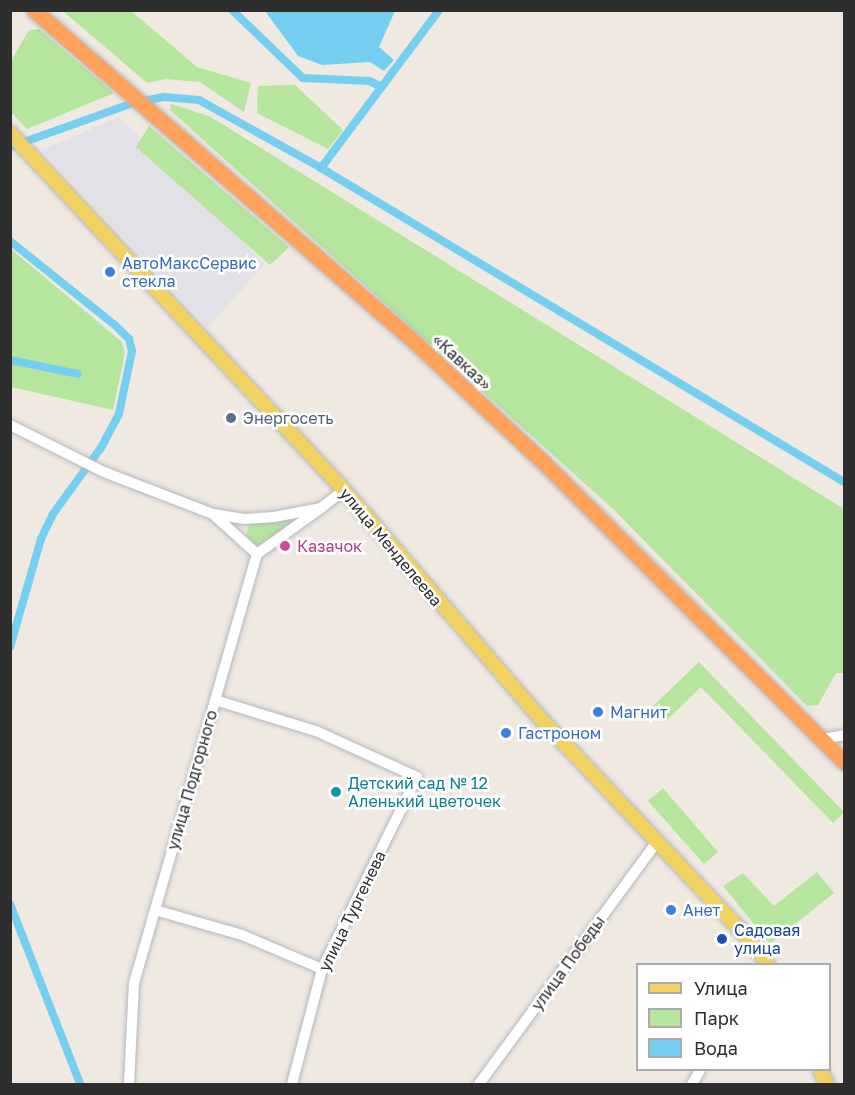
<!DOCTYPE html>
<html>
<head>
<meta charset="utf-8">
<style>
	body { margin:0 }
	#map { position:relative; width:855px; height:1095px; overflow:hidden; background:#efe9e1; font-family:"Golos Text",sans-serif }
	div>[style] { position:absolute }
	.industrial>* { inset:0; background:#e3e1e8 }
	.green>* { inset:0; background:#b6e59e }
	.water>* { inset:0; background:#75cff0 }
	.canal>* { height:8px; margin:-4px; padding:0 4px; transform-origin:4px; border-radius:4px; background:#75cff0 }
	.roads { filter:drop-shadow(0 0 2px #b4b7c1) drop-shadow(0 0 2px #b4b7c1) }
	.minor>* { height:10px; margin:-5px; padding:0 5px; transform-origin:5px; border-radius:5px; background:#fff }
	.major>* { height:14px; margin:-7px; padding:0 7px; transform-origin:7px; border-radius:7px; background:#f2d163 }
	.highway>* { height:15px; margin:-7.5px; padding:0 7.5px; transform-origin:7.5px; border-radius:7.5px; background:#ffa35c }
	.dots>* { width:16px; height:16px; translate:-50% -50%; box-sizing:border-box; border:3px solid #fff; border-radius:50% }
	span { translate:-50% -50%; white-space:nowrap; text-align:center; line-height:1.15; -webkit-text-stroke:5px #fff; paint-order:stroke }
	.shop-label { font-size:16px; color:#366cbe }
	.left { translate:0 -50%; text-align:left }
	.street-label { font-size:16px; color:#2e2e2e }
	.service-label { font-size:16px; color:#4e5e75 }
	.hotel-label { font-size:16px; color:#b23c85 }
	.culture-label { font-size:16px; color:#0d838f }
	.transit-label { font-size:16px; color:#164399 }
	.frame { position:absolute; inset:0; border:12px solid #2e2e2e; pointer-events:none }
	.legend { position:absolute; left:636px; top:963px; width:195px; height:108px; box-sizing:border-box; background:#fff; border:2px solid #ababab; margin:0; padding:8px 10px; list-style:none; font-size:18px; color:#2e2e2e }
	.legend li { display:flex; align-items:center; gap:12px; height:30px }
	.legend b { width:30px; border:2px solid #ababab }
</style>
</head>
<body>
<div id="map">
	<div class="industrial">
		<i style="clip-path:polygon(119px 117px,265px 264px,208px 327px,42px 150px)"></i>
	</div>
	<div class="green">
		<i style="clip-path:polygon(63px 11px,131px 11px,197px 67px,251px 83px,244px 112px,200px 82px,165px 79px,147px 83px)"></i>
		<i style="clip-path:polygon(39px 29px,114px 93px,27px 129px,11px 112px,11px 61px,29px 30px)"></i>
		<i style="clip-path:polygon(295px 85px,343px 130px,328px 149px,257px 113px,258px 86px)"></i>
		<i style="clip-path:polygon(171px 104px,209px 116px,844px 509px,844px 673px,836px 673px,818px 705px,807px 706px,613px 509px,170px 110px)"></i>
		<i style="clip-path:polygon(149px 126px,289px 247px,270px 265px,136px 147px)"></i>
		<i style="clip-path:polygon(11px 249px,122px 342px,125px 353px,113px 410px,11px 387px)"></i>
		<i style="clip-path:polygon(296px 518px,262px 545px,255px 545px,246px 535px,250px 523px)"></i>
		<i style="clip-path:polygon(699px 662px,844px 812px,833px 823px,701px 687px,665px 722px,651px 708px)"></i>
		<i style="clip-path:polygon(663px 788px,718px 852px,704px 864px,648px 801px)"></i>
		<i style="clip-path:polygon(817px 872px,834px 893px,770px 944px,723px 886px,743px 873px,774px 906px)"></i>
	</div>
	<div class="water">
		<i style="clip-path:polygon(265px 11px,395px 11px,379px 47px,394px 60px,384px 71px,370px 62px,322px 65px,298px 56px)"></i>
	</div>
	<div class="canal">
		<i style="left:232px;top:10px;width:98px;rotate:43.8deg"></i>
		<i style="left:303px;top:78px;width:66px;rotate:2.6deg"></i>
		<i style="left:369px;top:81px;width:14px;rotate:25deg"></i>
		<i style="left:10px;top:147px;width:127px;rotate:-19.7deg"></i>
		<i style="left:130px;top:104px;width:35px;rotate:-12deg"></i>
		<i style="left:164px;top:97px;width:35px;rotate:5deg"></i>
		<i style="left:199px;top:100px;width:140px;rotate:29.1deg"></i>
		<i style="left:321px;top:168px;width:610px;rotate:30.98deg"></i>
		<i style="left:321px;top:168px;width:197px;rotate:-53.2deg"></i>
		<i style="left:10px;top:241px;width:134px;rotate:38.7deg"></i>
		<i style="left:115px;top:325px;width:20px;rotate:45deg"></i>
		<i style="left:129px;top:339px;width:12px;rotate:76deg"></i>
		<i style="left:132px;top:351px;width:64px;rotate:101.7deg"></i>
		<i style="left:119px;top:414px;width:40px;rotate:118deg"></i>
		<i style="left:100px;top:449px;width:80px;rotate:125.9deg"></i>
		<i style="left:53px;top:514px;width:28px;rotate:116deg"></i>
		<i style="left:41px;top:539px;width:112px;rotate:106deg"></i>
		<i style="left:10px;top:360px;width:69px;rotate:11.6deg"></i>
		<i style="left:10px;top:904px;width:193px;rotate:68.7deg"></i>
	</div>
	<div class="roads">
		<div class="minor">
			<i style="left:10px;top:425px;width:105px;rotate:26.6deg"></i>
			<i style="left:104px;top:472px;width:117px;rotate:21.1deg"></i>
			<i style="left:213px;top:514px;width:32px;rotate:9deg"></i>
			<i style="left:245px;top:519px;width:29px;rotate:-4deg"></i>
			<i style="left:274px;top:517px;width:48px;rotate:-10.8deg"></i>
			<i style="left:321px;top:508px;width:29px;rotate:-38deg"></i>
			<i style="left:215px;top:516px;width:57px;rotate:42.1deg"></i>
			<i style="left:215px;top:700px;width:106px;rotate:17.1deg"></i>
			<i style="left:316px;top:731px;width:111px;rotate:24.5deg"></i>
			<i style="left:417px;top:777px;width:214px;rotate:116.3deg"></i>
			<i style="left:322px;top:969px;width:119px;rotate:104.6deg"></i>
			<i style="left:822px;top:739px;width:22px;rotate:-10deg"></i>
			<i style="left:155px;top:910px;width:91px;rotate:16deg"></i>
			<i style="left:242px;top:935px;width:87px;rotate:23deg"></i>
			<i style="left:129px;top:1084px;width:101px;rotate:-87.2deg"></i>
			<i style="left:134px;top:983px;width:446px;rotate:-74deg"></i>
			<i style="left:257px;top:554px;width:79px;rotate:-35.7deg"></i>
			<i style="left:479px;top:1084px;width:300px;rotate:-53.7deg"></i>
			<i style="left:692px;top:1084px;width:16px;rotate:-60deg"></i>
		</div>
		<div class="major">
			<i style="left:10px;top:133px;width:489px;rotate:46.9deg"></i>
			<i style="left:344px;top:490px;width:303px;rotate:49.3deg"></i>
			<i style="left:542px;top:720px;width:304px;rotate:46.6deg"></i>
			<i style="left:751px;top:941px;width:29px;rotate:54deg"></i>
			<i style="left:820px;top:1070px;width:16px;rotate:63deg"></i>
		</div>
		<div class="highway">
			<i style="left:34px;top:10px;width:496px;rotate:41.1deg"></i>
			<i style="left:408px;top:336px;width:182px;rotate:43deg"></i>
			<i style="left:541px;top:460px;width:428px;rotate:44.9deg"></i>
		</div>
	</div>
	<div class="dots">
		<i style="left:110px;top:272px;background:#3f7fe0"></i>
		<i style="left:231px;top:418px;background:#5c6f8a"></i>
		<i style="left:285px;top:546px;background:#d1479c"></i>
		<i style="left:598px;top:712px;background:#3f7fe0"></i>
		<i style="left:506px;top:733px;background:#3f7fe0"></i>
		<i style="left:336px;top:792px;background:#0f9aa8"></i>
		<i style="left:671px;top:910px;background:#3f7fe0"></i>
		<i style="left:722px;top:939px;background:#1a4fb4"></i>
	</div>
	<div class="shop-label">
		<span class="left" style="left:122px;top:272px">АвтоМаксСервис<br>стекла</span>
		<span class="left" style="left:610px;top:712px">Магнит</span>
		<span class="left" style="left:518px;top:733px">Гастроном</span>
		<span class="left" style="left:683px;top:910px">Анет</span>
	</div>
	<div class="street-label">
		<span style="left:462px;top:362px;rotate:43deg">«Кавказ»</span>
		<span style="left:391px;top:547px;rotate:50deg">улица Менделеева</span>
		<span style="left:192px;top:780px;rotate:-74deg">улица Подгорного</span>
		<span style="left:352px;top:911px;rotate:-64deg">улица Тургенева</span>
		<span style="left:568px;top:963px;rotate:-54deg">улица Победы</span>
	</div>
	<div class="service-label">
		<span class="left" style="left:243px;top:418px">Энергосеть</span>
	</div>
	<div class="hotel-label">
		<span class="left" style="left:297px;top:546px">Казачок</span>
	</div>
	<div class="culture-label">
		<span class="left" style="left:348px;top:792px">Детский сад № 12<br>Аленький цветочек</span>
	</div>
	<div class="transit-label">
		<span class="left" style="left:734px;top:939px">Садовая<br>улица</span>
	</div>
	<div class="frame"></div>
	<ul class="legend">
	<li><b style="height:8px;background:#f2d163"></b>Улица</li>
	<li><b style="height:16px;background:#b6e59e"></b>Парк</li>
	<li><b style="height:16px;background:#75cff0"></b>Вода</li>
	</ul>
</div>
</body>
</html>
